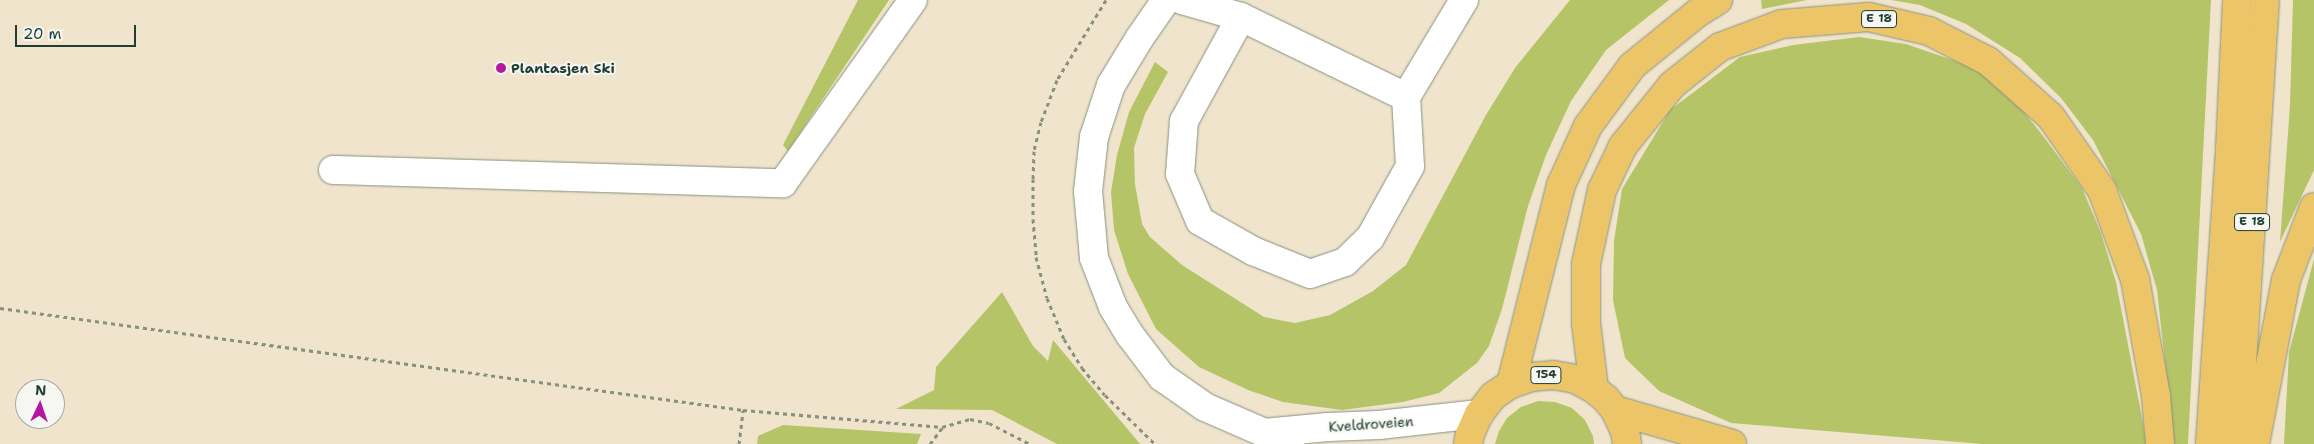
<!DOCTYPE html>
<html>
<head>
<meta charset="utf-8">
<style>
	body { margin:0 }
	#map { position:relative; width:2314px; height:444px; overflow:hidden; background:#f0e5cc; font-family:"Shantell Sans",sans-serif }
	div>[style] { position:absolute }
	.green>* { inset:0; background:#b5c467 }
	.path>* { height:3px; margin-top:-1.5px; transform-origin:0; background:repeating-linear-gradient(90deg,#889180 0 4px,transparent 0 8px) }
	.roads { filter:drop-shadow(0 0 1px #889180) drop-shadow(0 0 1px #889180) }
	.minor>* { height:28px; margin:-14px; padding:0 14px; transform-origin:14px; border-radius:14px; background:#fff }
	.major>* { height:28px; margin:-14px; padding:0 14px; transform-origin:14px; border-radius:14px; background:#edc569 }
	.highway>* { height:28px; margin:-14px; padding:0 14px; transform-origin:14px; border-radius:14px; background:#edc569 }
	.dots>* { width:14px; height:14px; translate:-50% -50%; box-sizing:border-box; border:2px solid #f6f6f2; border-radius:50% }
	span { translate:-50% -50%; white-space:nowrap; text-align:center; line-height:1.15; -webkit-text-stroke:4px #f6f6f2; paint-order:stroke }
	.shield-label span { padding:1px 4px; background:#f6f6f2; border:1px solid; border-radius:4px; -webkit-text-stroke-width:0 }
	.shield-label { font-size:12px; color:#1f3d34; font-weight:700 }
	.poi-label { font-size:14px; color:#1f3d34; font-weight:700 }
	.left { translate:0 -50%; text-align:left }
	.street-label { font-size:14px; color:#1f3d34 }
	.north { position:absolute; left:15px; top:379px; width:50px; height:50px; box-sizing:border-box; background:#f6f6f2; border:1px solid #a0aca6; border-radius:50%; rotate:3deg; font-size:14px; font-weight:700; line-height:20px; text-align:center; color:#1f3d34 }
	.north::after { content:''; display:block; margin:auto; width:18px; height:22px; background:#b5179e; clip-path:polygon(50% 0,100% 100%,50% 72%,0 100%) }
	.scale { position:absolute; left:15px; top:25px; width:121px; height:22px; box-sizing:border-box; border:2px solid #1f3d34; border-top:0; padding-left:6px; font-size:15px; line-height:18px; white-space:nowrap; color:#1f3d34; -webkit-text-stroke:4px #f6f6f2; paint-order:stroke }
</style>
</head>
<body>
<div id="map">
	<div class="green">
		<i style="clip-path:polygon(858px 0,889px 0,788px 151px,783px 145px)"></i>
		<i style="clip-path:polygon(1570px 0,1669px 0,1606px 50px,1571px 101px,1546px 155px,1528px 206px,1502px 309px,1489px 346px,1477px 363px,1439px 393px,1403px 402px,1342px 410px,1283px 402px,1248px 390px,1199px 367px,1156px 329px,1128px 274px,1114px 230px,1111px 192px,1117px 155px,1129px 112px,1155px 62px,1168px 72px,1145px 114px,1134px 148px,1135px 184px,1142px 224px,1150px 237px,1182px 265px,1264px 317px,1295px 323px,1330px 315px,1373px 291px,1406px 265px,1486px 115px,1515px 68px)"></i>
		<i style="clip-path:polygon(1761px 0,1807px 0,1762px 9px)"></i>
		<i style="clip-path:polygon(1891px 0,2211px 0,2188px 444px,2174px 444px,2157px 290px,2141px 234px,2093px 140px,2061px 98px,2020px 58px,1966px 24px,1920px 5px)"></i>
		<i style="clip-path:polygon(2293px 0,2314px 0,2314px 170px,2280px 242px,2290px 105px)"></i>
		<i style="clip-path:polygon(1859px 37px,1906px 44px,1964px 64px,2002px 85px,2040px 132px,2082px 188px,2101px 233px,2116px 282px,2147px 444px,1983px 444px,1731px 423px,1659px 391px,1625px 358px,1613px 300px,1614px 241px,1622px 189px,1670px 110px,1740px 57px,1793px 45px)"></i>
		<i style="clip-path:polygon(2314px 259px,2314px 444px,2284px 444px,2289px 352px)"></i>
		<i style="clip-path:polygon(1002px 292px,1033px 346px,1048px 361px,1053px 340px,1140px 444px,1057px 444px,992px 410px,896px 409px,934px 390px,936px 367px)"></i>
		<i style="clip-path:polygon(1538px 401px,1555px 402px,1572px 408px,1585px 420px,1593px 436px,1594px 444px,1495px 444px,1499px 431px,1507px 418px,1521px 407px)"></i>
		<i style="clip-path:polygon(783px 425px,921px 434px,917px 444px,757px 444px,758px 436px)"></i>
	</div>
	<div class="path">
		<i style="left:1106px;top:0;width:94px;rotate:121.5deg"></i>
		<i style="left:1057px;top:80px;width:45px;rotate:110.9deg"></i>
		<i style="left:1041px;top:122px;width:30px;rotate:104deg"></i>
		<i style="left:1034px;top:151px;width:28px;rotate:92deg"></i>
		<i style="left:1033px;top:179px;width:40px;rotate:90deg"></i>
		<i style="left:1033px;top:219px;width:38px;rotate:85deg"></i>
		<i style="left:1036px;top:257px;width:42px;rotate:75deg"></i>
		<i style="left:1047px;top:298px;width:44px;rotate:67.5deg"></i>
		<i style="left:1064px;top:339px;width:34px;rotate:58deg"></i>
		<i style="left:1082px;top:368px;width:35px;rotate:50deg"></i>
		<i style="left:1105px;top:395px;width:70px;rotate:44.4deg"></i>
		<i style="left:0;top:308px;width:750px;rotate:7.82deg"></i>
		<i style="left:743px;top:410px;width:200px;rotate:4.9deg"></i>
		<i style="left:942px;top:427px;width:29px;rotate:-16deg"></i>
		<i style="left:970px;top:419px;width:19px;rotate:12deg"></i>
		<i style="left:989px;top:423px;width:46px;rotate:27.1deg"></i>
		<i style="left:739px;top:444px;width:34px;rotate:-83deg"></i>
		<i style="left:930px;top:444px;width:20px;rotate:-53deg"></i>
	</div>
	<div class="roads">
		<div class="minor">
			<i style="left:1166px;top:0;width:47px;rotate:124.7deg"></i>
			<i style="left:1139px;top:39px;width:54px;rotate:121.3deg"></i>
			<i style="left:1111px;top:85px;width:55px;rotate:108.1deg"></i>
			<i style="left:1094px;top:137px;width:54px;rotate:96.3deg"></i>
			<i style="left:1088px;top:191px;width:67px;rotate:84.9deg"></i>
			<i style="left:1094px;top:258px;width:53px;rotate:68.8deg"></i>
			<i style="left:1113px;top:307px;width:33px;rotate:59deg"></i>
			<i style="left:1130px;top:335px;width:53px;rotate:52.7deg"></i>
			<i style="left:1162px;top:377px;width:52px;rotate:34.9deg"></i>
			<i style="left:1205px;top:407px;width:93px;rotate:23.5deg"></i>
			<i style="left:1182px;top:0;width:61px;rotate:16.1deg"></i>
			<i style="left:1241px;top:17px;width:183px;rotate:25.9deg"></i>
			<i style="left:1406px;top:97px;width:113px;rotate:-59.1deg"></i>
			<i style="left:1241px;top:17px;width:119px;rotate:118.7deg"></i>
			<i style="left:1184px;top:121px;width:53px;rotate:94.3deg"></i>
			<i style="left:1180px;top:174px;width:51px;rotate:66.9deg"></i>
			<i style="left:1200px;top:221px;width:61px;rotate:29.5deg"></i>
			<i style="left:1253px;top:251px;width:61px;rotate:22deg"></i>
			<i style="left:1310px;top:274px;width:37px;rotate:-19deg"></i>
			<i style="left:1345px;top:262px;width:35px;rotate:-44deg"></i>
			<i style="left:1370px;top:238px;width:82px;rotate:-60.9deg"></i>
			<i style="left:1410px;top:166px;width:69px;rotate:-93.3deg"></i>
			<i style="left:333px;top:170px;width:450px;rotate:1.7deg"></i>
			<i style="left:783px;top:183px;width:224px;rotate:-54.6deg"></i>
			<i style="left:1264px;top:433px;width:64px;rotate:-5.4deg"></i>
			<i style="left:1328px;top:427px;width:51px;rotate:-2.2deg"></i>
			<i style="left:1379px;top:425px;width:101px;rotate:-6.3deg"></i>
		</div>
		<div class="major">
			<i style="left:1615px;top:410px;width:122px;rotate:16.2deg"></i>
			<i style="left:1468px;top:444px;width:10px;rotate:-79deg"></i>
			<i style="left:1470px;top:434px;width:22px;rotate:-66deg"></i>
			<i style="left:1479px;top:414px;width:23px;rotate:-52deg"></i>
			<i style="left:1493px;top:396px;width:22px;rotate:-34deg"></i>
			<i style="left:1511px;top:384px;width:21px;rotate:-19deg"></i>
			<i style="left:1531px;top:377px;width:22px;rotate:-5deg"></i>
			<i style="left:1553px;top:375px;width:22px;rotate:10deg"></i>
			<i style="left:1575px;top:379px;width:21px;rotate:28deg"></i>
			<i style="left:1594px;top:389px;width:16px;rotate:40deg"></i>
			<i style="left:1606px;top:399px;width:14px;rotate:51deg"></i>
			<i style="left:1615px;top:410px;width:23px;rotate:65deg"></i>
			<i style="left:1625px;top:431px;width:13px;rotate:81deg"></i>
		</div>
		<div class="highway">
			<i style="left:1511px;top:384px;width:205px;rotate:-75.9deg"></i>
			<i style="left:1561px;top:185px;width:65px;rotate:-65.4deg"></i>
			<i style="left:1588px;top:126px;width:74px;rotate:-53.7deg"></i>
			<i style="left:1632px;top:66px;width:82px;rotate:-39.1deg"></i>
			<i style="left:1696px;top:14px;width:26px;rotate:-32deg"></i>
			<i style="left:1594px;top:389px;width:66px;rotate:-96.9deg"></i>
			<i style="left:1586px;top:323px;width:59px;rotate:-90deg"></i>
			<i style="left:1586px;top:264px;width:76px;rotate:-77.8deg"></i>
			<i style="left:1602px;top:190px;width:49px;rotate:-64.5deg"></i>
			<i style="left:1623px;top:146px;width:78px;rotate:-51.2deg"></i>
			<i style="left:1672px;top:85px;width:61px;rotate:-38.4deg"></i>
			<i style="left:1720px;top:47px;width:66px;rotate:-20.4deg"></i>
			<i style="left:1782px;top:24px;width:87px;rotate:-4.6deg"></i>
			<i style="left:1869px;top:17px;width:62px;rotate:13.1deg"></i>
			<i style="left:1929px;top:31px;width:66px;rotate:27deg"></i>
			<i style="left:1988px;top:61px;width:84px;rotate:41.6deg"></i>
			<i style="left:2051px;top:117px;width:89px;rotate:55.1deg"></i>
			<i style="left:2102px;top:190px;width:95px;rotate:69.7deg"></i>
			<i style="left:2135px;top:279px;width:119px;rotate:79.8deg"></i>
			<i style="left:2156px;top:396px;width:48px;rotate:85.2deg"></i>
			<i style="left:2210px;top:444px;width:296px;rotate:-86.1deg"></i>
			<i style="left:2230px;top:149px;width:149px;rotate:-87.3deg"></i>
			<i style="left:2237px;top:444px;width:445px;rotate:-86.4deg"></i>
			<i style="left:2255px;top:444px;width:167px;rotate:-79.3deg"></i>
			<i style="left:2286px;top:280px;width:78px;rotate:-69deg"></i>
		</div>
	</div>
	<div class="dots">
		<i style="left:501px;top:68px;background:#b5179e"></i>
	</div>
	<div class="shield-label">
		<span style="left:1879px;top:19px">E 18</span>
		<span style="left:2252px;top:222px">E 18</span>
		<span style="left:1546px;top:375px">154</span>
	</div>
	<div class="poi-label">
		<span class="left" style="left:511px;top:68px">Plantasjen Ski</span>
	</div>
	<div class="street-label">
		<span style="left:1371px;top:424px;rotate:-4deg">Kveldroveien</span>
	</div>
	<div class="north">N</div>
	<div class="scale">20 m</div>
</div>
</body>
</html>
